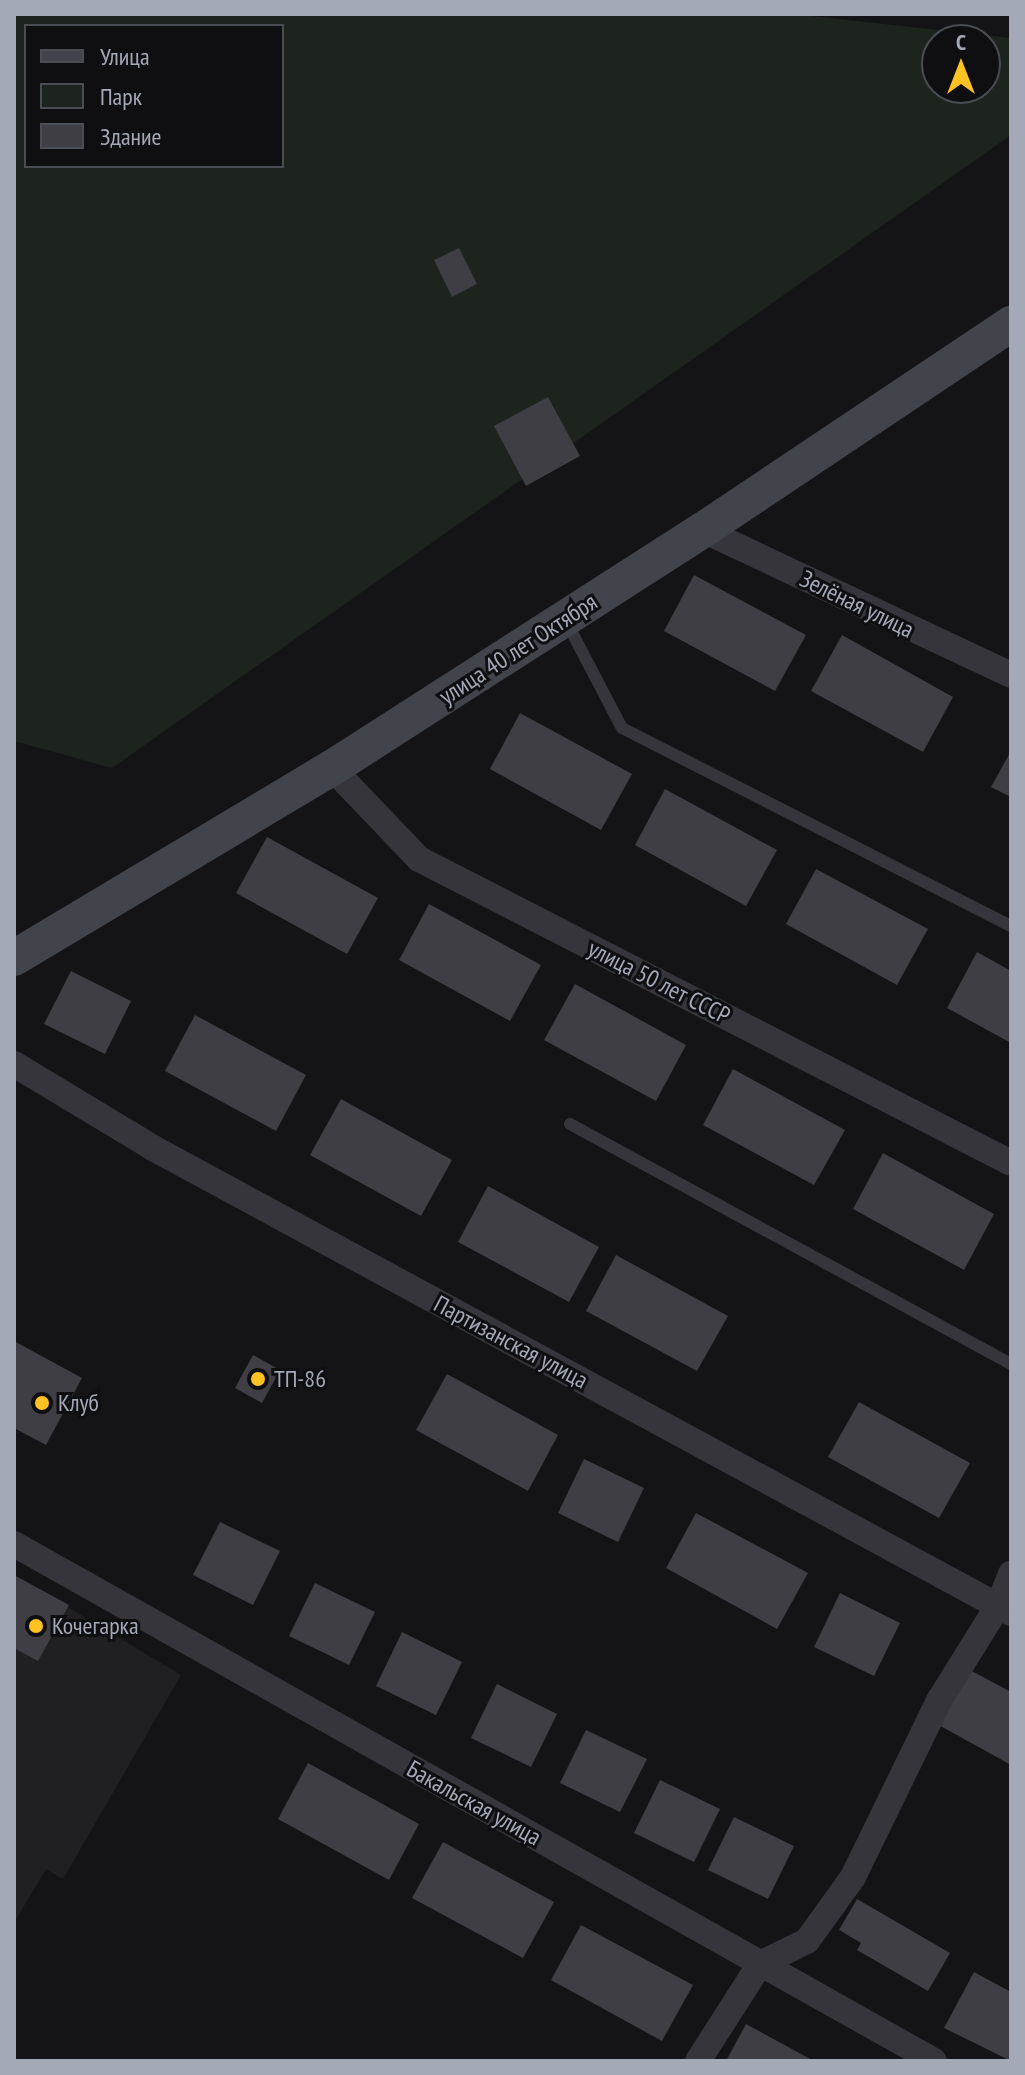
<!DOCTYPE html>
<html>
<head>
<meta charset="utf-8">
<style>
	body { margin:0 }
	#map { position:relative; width:1025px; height:2075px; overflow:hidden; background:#141416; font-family:"PT Sans Narrow",sans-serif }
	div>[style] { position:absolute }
	.built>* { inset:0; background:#202023 }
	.green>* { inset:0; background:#1c241d }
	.building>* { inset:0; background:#3e3e44 }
	.lane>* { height:12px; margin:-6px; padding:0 6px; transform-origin:6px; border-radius:6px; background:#35353b }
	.street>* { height:26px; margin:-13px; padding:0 13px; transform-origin:13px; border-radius:13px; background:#35353b }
	.secondary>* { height:36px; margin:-18px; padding:0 18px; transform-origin:18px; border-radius:18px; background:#42444b }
	.dots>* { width:22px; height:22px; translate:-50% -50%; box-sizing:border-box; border:4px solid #0f0f11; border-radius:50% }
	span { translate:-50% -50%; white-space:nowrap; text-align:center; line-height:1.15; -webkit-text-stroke:6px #0f0f11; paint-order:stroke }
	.street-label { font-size:24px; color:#a4a9b8 }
	.poi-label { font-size:24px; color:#a4a9b8 }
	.left { translate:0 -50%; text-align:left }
	.frame { position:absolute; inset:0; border:16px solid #a4a9b8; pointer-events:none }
	.legend { position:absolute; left:24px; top:24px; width:260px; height:144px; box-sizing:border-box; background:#0f0f11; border:2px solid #4b4d54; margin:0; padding:10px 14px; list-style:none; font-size:24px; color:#a4a9b8 }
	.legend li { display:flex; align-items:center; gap:16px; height:40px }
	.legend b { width:40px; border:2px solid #4b4d54 }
	.north { position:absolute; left:921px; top:24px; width:80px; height:80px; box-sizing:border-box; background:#0f0f11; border:2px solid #4b4d54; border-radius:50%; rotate:0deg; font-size:22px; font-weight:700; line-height:32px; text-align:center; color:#a4a9b8 }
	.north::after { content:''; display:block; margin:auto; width:28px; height:36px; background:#ffc223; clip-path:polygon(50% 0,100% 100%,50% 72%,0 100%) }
</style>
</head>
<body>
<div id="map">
	<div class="built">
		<i style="clip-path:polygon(14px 1575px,181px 1675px,63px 1879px,46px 1869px,14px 1923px)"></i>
	</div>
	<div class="green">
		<i style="clip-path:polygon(evenodd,14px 14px,793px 14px,1011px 38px,1011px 135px,112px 768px,14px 741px,14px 14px,26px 26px,282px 26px,282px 166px,26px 166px,26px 26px,14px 14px,937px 40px,985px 40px,985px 88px,937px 88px,937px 40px)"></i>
	</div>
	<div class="building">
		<i style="clip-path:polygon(459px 248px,477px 284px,452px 297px,434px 260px)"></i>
		<i style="clip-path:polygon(548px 397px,580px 456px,526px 486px,494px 426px)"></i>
		<i style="clip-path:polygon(694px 575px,806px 635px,775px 691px,664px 631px)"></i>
		<i style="clip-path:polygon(842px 635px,953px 697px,923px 752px,811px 691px)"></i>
		<i style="clip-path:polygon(520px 713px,632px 774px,601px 830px,490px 769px)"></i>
		<i style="clip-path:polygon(1011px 751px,1011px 797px,991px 787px)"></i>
		<i style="clip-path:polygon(665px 789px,777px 850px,746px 906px,635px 845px)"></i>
		<i style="clip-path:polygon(267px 837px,378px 898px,347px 954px,236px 893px)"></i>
		<i style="clip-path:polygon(816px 869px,928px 929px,897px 985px,786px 924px)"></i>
		<i style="clip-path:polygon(429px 904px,541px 965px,510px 1021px,399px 960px)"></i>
		<i style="clip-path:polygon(977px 952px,1011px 971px,1011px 1043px,947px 1008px)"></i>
		<i style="clip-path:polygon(71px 971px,131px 1001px,105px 1054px,44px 1024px)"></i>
		<i style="clip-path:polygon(575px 984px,686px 1045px,656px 1101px,544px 1040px)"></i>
		<i style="clip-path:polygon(195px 1015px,306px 1075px,276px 1131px,165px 1071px)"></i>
		<i style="clip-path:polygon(733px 1069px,845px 1130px,814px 1185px,703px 1125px)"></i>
		<i style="clip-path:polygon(341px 1099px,452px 1160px,421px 1216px,310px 1155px)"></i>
		<i style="clip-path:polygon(883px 1153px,994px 1214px,964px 1270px,853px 1209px)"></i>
		<i style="clip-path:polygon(488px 1186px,599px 1247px,569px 1302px,458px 1242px)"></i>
		<i style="clip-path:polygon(616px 1255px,728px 1316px,697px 1371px,586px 1311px)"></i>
		<i style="clip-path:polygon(14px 1341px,82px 1378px,46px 1445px,14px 1428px)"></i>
		<i style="clip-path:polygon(253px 1355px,280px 1370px,262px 1403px,235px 1388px)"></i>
		<i style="clip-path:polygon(447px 1374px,558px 1435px,528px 1491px,416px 1430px)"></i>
		<i style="clip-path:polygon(859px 1402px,970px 1463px,939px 1518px,828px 1457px)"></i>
		<i style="clip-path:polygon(584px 1459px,644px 1488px,618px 1542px,558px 1513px)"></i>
		<i style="clip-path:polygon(696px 1513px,808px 1573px,777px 1629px,666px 1568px)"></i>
		<i style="clip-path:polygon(220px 1522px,280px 1551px,253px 1605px,193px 1575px)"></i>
		<i style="clip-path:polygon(14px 1575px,69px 1605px,38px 1661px,14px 1648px)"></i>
		<i style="clip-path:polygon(315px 1583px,375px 1612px,349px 1665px,289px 1636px)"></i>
		<i style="clip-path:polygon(840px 1593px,900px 1623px,874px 1676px,814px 1647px)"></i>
		<i style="clip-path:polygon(402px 1632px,462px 1662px,436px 1715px,376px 1686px)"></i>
		<i style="clip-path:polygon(968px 1669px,1011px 1692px,1011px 1765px,937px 1724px)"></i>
		<i style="clip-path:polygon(497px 1684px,557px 1714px,531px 1767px,471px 1738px)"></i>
		<i style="clip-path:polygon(586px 1730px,647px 1759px,620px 1812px,560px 1783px)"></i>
		<i style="clip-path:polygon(308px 1763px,419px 1824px,389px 1880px,278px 1819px)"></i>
		<i style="clip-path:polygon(660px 1780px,720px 1809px,694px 1862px,634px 1833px)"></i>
		<i style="clip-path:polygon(734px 1817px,794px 1846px,768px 1899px,708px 1870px)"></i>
		<i style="clip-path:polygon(443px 1842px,554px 1902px,523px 1958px,412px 1898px)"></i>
		<i style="clip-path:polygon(857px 1899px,950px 1953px,928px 1991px,857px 1950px,861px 1943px,839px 1930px)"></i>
		<i style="clip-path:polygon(581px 1925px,693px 1985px,662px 2041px,551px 1980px)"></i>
		<i style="clip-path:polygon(974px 1972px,1011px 1992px,1011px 2061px,944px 2028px)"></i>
		<i style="clip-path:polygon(746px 2024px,814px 2061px,726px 2061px)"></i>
	</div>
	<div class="lane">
		<i style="left:566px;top:621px;width:121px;rotate:62.4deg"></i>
		<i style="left:622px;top:728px;width:436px;rotate:27deg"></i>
		<i style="left:570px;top:1124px;width:502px;rotate:28.56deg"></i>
	</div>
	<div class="street">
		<i style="left:703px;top:530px;width:340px;rotate:25.2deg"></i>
		<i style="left:332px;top:768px;width:126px;rotate:46.3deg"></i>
		<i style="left:419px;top:859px;width:665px;rotate:27.18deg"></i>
		<i style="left:14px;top:1064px;width:162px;rotate:31.1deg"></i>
		<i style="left:153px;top:1148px;width:976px;rotate:28.46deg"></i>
		<i style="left:14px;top:1544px;width:1055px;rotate:29.33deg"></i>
		<i style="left:698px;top:2061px;width:115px;rotate:-57.4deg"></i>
		<i style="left:760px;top:1964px;width:52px;rotate:-26.1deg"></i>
		<i style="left:807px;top:1941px;width:79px;rotate:-54.3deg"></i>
		<i style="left:853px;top:1877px;width:198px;rotate:-64deg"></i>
		<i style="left:940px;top:1699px;width:110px;rotate:-58.1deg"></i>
		<i style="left:998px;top:1606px;width:35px;rotate:-68deg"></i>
	</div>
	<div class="secondary">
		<i style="left:14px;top:958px;width:370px;rotate:-30.9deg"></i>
		<i style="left:332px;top:768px;width:441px;rotate:-32.7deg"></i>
		<i style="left:703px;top:530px;width:371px;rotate:-33.8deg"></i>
	</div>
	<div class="dots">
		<i style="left:258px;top:1379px;background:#ffc223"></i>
		<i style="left:42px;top:1403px;background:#ffc223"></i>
		<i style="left:36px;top:1626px;background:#ffc223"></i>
	</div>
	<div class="street-label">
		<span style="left:857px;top:604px;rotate:26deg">Зелёная улица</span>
		<span style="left:518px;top:649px;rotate:-33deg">улица 40 лет Октября</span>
		<span style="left:659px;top:982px;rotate:27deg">улица 50 лет СССР</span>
		<span style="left:511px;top:1342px;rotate:28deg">Партизанская улица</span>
		<span style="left:474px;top:1803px;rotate:29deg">Бакальская улица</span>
	</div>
	<div class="poi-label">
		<span class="left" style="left:274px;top:1379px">ТП-86</span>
		<span class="left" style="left:58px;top:1403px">Клуб</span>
		<span class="left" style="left:52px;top:1626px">Кочегарка</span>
	</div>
	<div class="frame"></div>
	<ul class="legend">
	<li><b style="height:10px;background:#42444b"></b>Улица</li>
	<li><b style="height:22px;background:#1c241d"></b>Парк</li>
	<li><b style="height:22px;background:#3e3e44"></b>Здание</li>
	</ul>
	<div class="north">С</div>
</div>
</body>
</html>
